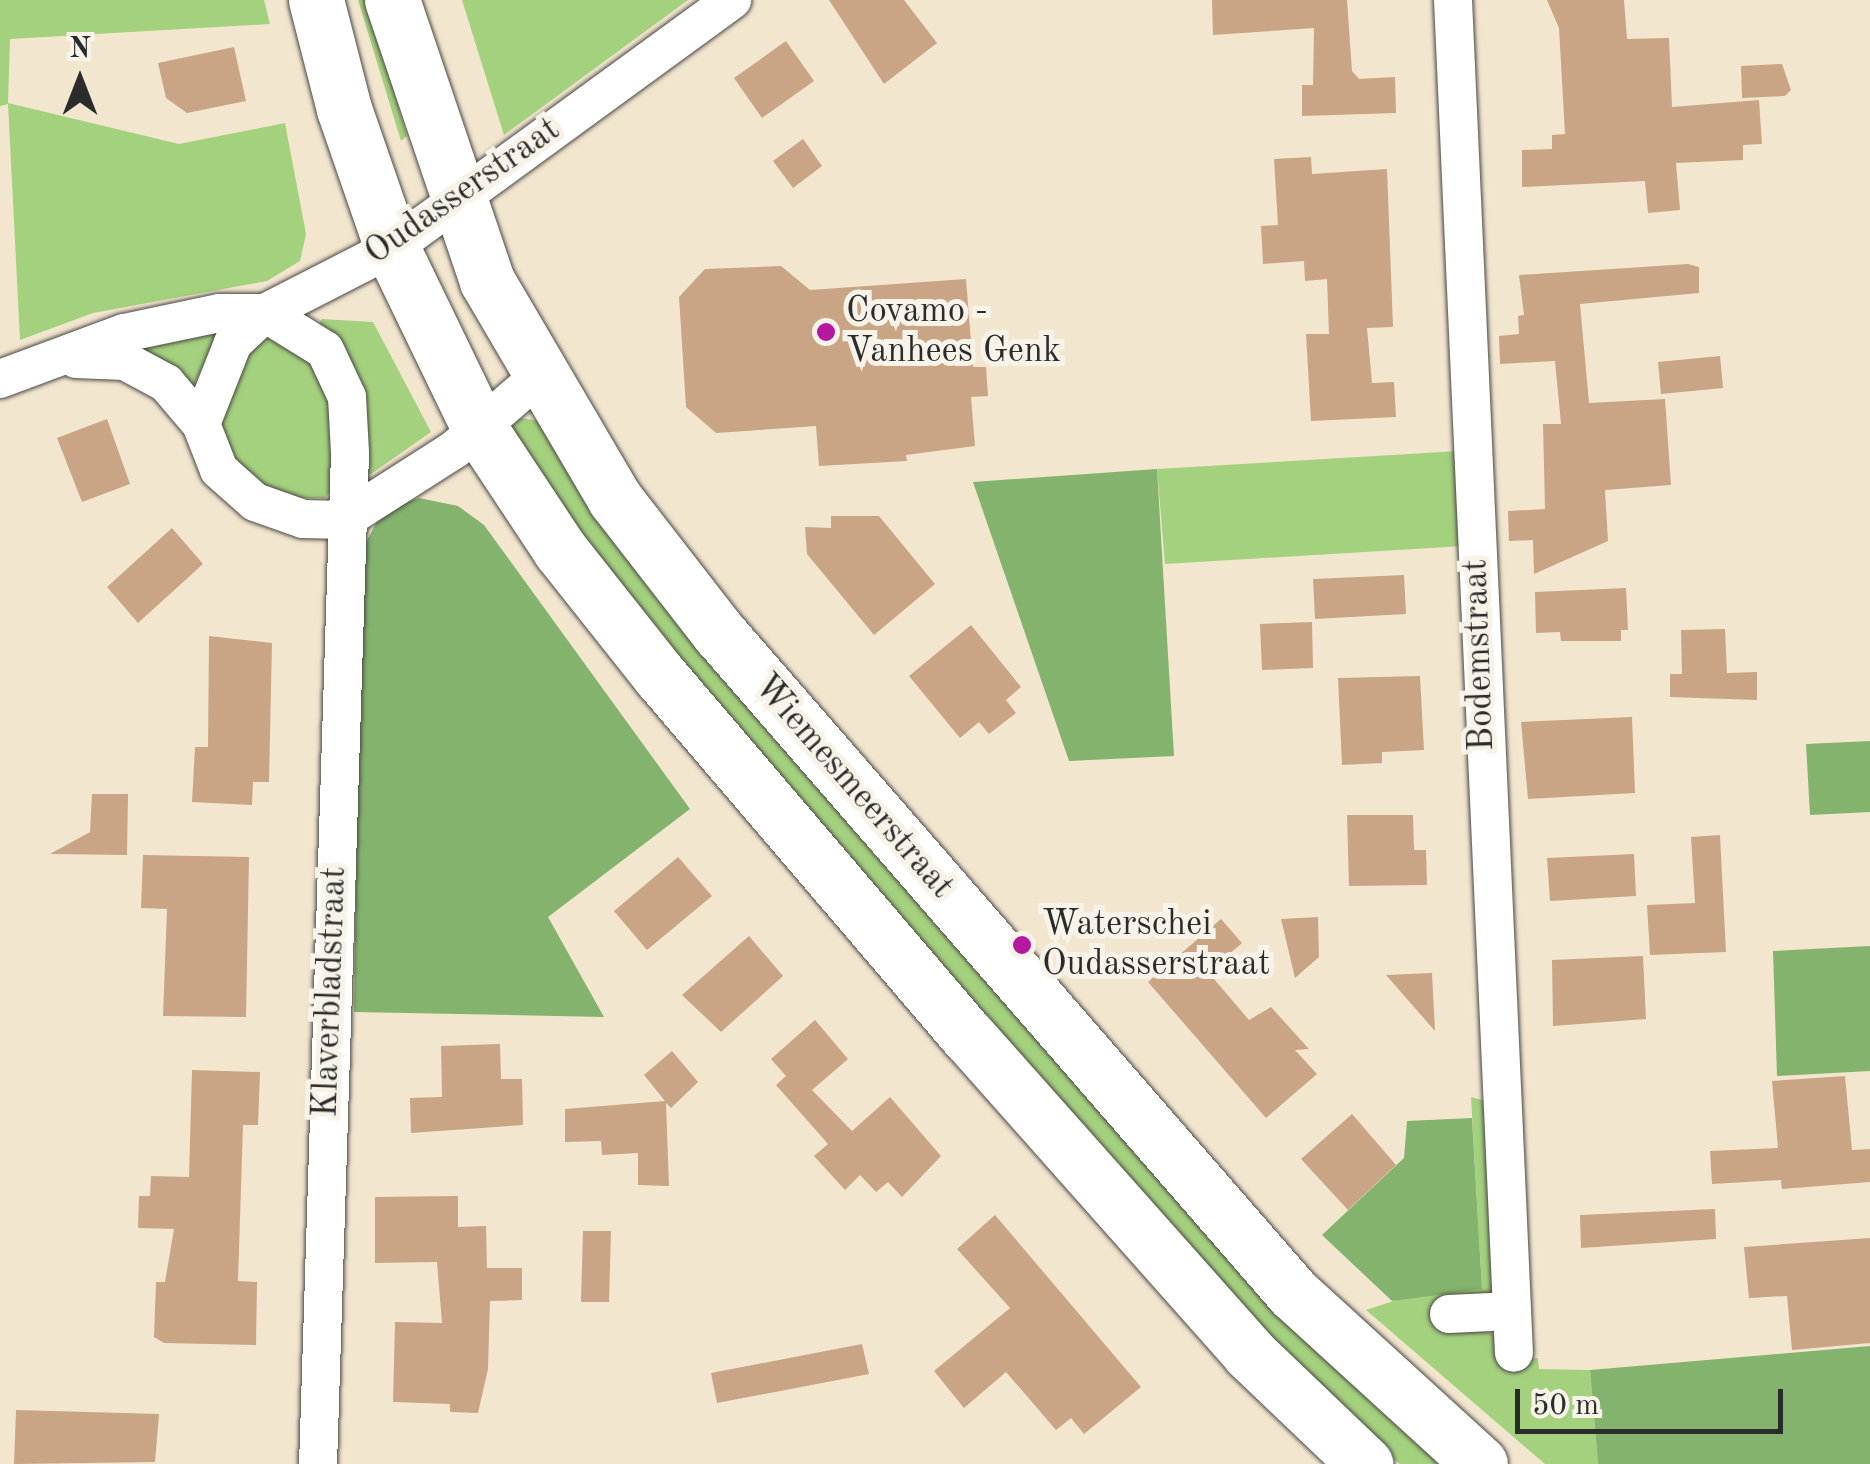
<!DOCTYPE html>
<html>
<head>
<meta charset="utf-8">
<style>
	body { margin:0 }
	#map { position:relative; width:1870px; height:1464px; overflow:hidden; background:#f3e6cf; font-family:"Old Standard TT",serif }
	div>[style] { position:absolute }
	.green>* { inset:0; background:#a4d17e }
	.forest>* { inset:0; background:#83b36d }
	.building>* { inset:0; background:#c9a586 }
	.roads { filter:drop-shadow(0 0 2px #494744) drop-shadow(0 0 2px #494744) }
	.minor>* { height:38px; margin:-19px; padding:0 19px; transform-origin:19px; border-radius:19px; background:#fff }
	.secondary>* { height:55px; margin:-27.5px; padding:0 27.5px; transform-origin:27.5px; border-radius:27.5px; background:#fff }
	.dots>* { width:28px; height:28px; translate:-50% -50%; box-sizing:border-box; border:5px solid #f7f3e8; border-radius:50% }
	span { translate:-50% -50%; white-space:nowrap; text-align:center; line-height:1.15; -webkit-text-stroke:10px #f7f3e8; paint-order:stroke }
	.street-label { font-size:35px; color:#2b2b2b }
	.poi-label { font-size:35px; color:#2b2b2b }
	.left { translate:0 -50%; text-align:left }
	.north { position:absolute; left:30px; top:30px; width:100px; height:100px; -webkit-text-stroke:8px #f7f3e8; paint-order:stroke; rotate:0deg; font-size:28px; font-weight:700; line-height:40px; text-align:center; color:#2b2b2b }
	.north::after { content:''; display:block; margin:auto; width:35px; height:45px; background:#2b2b2b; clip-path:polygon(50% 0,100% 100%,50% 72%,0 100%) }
	.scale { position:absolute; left:1515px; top:1389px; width:268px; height:45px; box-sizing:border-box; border:5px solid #2b2b2b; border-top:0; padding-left:12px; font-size:30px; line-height:35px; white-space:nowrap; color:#2b2b2b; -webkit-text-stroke:8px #f7f3e8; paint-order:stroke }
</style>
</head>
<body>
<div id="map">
	<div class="green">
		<i style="clip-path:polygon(0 0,264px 0,270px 24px,10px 39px,8px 103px,179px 144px,285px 123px,306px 234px,300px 261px,267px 281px,93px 313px,20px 340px,8px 104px,0 106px)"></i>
		<i style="clip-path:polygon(358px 0,367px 0,407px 136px,401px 141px)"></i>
		<i style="clip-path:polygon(462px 0,688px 0,504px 135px)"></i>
		<i style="clip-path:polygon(322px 319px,373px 322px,431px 432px,371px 474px,361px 473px,316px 329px)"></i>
		<i style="clip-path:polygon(216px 329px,216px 344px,191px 390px,135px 343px)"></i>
		<i style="clip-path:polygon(263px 334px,300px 347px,326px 382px,334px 408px,335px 488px,325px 498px,279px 498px,227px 455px,215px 413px,223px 373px)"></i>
		<i style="clip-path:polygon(521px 418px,539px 421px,1443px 1464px,1400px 1464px,1343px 1421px,915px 946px,579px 536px,512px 427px)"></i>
		<i style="clip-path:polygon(1459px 451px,1464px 546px,1165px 564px,1157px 469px)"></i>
		<i style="clip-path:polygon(1471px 1097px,1489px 1102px,1495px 1290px,1481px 1327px,1499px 1339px,1501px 1359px,1538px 1358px,1539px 1369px,1590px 1370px,1598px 1464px,1545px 1464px,1366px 1310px,1412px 1295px,1482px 1289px)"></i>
	</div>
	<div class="forest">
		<i style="clip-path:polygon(1157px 469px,1174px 756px,1069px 761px,973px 482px)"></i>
		<i style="clip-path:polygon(419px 498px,458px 506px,484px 525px,690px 809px,548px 917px,604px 1017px,354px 1012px,361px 552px,383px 510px)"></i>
		<i style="clip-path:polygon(1870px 741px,1870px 812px,1810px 815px,1806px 744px)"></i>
		<i style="clip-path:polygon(1870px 946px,1870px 1071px,1777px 1076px,1773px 951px)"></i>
		<i style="clip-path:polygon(1472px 1118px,1482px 1289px,1392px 1301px,1322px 1235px,1404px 1158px,1407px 1121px)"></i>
		<i style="clip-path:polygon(1870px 1346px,1870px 1464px,1598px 1464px,1590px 1370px)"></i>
	</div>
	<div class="building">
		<i style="clip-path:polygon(829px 0,904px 0,937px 43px,884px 84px)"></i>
		<i style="clip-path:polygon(1212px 0,1347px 0,1352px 71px,1359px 79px,1395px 77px,1396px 113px,1302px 116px,1302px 85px,1313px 85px,1314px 28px,1213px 35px)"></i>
		<i style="clip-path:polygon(1547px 0,1624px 0,1627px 39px,1669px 38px,1672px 107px,1759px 100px,1762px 144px,1743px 145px,1743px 160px,1676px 163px,1680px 210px,1648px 213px,1645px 181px,1522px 187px,1522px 150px,1552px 149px,1552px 135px,1565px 134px,1559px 28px)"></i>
		<i style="clip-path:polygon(786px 41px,814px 81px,762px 118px,734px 78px)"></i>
		<i style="clip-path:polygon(234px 47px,246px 101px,187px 113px,166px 98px,158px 63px)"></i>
		<i style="clip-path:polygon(1782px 64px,1791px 90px,1785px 96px,1742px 98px,1741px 66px)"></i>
		<i style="clip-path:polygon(803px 139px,822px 166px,793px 188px,773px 161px)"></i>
		<i style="clip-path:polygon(1311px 157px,1312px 174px,1387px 169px,1393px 327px,1367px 328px,1372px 383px,1394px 382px,1396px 417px,1311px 421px,1306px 334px,1329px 334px,1327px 279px,1305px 281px,1304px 261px,1263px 264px,1261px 226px,1278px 225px,1274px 159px)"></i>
		<i style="clip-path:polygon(1688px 264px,1699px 267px,1699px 293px,1580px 304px,1589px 403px,1665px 399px,1671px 485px,1605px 490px,1608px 541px,1534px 574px,1533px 540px,1509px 541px,1508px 511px,1545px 509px,1543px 424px,1561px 424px,1555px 361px,1500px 364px,1499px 336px,1519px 334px,1518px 316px,1524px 315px,1519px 275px)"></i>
		<i style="clip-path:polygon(781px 266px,810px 290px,966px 279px,973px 367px,986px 367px,988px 396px,971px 397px,975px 446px,906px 455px,907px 461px,819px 466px,816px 426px,716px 433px,686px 407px,679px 297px,705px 269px)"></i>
		<i style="clip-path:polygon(1720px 356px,1723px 388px,1661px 394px,1658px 362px)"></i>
		<i style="clip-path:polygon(107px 419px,130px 484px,82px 502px,57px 438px)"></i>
		<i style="clip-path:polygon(831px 516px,879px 516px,935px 584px,874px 635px,807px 554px,805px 527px,831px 528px)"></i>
		<i style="clip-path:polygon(172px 528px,203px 564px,138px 623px,107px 587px)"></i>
		<i style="clip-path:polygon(1404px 575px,1406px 614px,1315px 619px,1313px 579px)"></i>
		<i style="clip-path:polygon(1626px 588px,1628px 630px,1621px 630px,1621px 641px,1561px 641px,1560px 632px,1536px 633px,1535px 592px)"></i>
		<i style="clip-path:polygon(1312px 622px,1313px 668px,1262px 670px,1260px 624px)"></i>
		<i style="clip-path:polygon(971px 625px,1021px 687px,1006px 700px,1016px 713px,989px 734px,979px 722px,960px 738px,909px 676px)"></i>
		<i style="clip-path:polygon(1725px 629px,1727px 673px,1757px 672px,1757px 700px,1670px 697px,1670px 674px,1682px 674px,1681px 630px)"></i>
		<i style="clip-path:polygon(209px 636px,272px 643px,269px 782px,253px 782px,252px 805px,192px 802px,195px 747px,208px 747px)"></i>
		<i style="clip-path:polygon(1420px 676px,1424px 750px,1382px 752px,1382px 763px,1342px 765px,1338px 678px)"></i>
		<i style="clip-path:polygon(1632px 717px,1635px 793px,1528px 799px,1521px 722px)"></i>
		<i style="clip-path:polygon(92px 794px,128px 794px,127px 855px,50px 854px,90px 832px)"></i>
		<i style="clip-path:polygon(1347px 815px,1413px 815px,1414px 850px,1426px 850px,1427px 885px,1349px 886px)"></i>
		<i style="clip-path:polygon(1720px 835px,1726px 952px,1650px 955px,1647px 905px,1695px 903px,1691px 837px)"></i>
		<i style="clip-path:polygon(1634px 854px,1636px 896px,1550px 901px,1547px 858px)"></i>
		<i style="clip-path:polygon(143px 855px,249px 857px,246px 1017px,163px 1016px,167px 909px,141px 908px)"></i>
		<i style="clip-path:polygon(678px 857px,712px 896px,647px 950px,614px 911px)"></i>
		<i style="clip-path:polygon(1318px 917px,1319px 957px,1295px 978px,1281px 919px)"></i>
		<i style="clip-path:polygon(1221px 919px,1242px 943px,1208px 972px,1249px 1020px,1271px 1007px,1309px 1049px,1295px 1050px,1317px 1074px,1266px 1118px,1148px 982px)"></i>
		<i style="clip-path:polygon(749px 936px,783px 976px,721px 1032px,682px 995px)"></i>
		<i style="clip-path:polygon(1643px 956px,1646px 1019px,1553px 1026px,1552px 960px)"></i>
		<i style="clip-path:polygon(1432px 973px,1435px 1031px,1386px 975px)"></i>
		<i style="clip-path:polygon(815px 1020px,848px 1059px,812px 1090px,852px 1131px,890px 1097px,941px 1156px,902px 1197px,888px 1182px,876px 1192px,860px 1175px,845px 1190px,814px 1156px,828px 1144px,776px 1085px,786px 1076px,771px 1059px)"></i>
		<i style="clip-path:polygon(500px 1044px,501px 1079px,522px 1079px,523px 1125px,411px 1133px,410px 1098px,442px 1097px,441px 1046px)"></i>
		<i style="clip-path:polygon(672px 1051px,698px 1082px,671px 1108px,666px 1103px,669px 1186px,638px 1185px,638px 1153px,602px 1155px,601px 1141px,565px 1142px,565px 1109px,665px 1101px,644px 1075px)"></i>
		<i style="clip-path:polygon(192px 1070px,260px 1072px,258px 1125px,243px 1125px,238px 1281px,257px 1282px,256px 1345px,164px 1343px,154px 1337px,156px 1282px,165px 1282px,174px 1229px,138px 1228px,139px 1196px,150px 1196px,151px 1176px,189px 1177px)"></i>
		<i style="clip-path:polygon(1845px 1076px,1852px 1150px,1870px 1149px,1870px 1182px,1782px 1189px,1781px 1180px,1712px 1184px,1710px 1151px,1778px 1148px,1772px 1081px)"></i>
		<i style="clip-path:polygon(1352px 1114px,1396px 1165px,1348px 1210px,1301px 1159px)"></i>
		<i style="clip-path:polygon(458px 1196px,458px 1227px,486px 1226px,487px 1268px,522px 1268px,522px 1300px,490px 1301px,488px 1369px,478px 1413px,450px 1412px,450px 1404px,393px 1402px,395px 1322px,442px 1323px,437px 1262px,375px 1263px,375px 1197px)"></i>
		<i style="clip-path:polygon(1715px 1209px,1716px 1239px,1581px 1248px,1580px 1215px)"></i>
		<i style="clip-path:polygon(995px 1215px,1141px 1387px,1084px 1434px,1071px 1418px,1056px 1430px,1006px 1372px,964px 1408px,934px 1371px,1010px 1308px,957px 1249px)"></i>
		<i style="clip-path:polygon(583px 1231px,611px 1231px,609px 1302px,581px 1302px)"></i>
		<i style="clip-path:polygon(1870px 1238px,1870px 1343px,1792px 1350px,1787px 1296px,1749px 1298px,1744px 1247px)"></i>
		<i style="clip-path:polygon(862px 1344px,869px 1374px,717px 1403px,711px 1373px)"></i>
		<i style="clip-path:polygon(16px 1410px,159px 1414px,155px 1462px,14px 1464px)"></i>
	</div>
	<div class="roads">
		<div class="minor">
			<i style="left:1453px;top:0;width:1354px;rotate:87.42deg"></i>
			<i style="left:265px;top:313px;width:70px;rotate:31.7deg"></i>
			<i style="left:325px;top:350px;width:52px;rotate:64.9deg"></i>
			<i style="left:347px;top:397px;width:56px;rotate:86.9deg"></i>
			<i style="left:350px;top:453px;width:1012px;rotate:91.81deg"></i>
			<i style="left:265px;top:313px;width:44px;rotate:136.8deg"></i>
			<i style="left:233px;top:343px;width:87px;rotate:111.6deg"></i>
			<i style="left:201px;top:424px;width:49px;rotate:68.6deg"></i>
			<i style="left:219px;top:470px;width:48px;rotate:41.6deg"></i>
			<i style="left:255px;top:502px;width:51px;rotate:19.5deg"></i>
			<i style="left:303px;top:519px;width:41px;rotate:1.4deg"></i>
			<i style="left:76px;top:359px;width:49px;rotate:2.3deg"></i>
			<i style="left:125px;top:361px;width:47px;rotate:28.2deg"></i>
			<i style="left:166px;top:383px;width:54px;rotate:49.5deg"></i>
			<i style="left:0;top:379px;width:132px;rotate:-20.4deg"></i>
			<i style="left:124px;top:333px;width:98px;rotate:-11.8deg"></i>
			<i style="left:220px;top:313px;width:45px"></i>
			<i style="left:265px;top:313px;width:143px;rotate:-27.1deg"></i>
			<i style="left:392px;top:248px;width:421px;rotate:-36.1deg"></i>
			<i style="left:344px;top:520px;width:132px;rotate:-32.6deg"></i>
			<i style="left:455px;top:449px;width:110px;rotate:-40.9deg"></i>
			<i style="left:1449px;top:1314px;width:63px;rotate:-2.7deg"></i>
		</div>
		<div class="secondary">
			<i style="left:316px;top:0;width:113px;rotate:75.6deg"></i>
			<i style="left:344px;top:109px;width:147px;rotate:70.9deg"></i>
			<i style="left:392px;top:248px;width:198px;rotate:64.2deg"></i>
			<i style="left:478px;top:426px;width:149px;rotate:56.5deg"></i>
			<i style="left:560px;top:550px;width:161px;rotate:51.6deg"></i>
			<i style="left:660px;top:676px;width:474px;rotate:49.5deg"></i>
			<i style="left:968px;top:1036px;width:424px;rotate:48.4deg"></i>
			<i style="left:1249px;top:1353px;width:161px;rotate:43.7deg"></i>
			<i style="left:392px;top:0;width:297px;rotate:71.3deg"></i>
			<i style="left:487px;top:281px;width:253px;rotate:59.6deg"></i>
			<i style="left:615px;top:499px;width:170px;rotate:52.2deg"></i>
			<i style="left:719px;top:633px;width:875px;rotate:48.99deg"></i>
			<i style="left:1293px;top:1293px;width:253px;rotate:42.4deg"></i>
		</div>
	</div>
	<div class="dots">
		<i style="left:826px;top:332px;background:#b5179e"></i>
		<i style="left:1022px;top:945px;background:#b5179e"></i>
	</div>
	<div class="street-label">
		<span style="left:463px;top:192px;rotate:-35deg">Oudasserstraat</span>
		<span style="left:1480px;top:655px;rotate:-92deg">Bodemstraat</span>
		<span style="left:853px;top:787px;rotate:49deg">Wiemesmeerstraat</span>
		<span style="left:331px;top:992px;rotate:-88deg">Klaverbladstraat</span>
	</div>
	<div class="poi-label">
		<span class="left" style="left:846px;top:332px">Covamo -<br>Vanhees Genk</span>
		<span class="left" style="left:1042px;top:945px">Waterschei<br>Oudasserstraat</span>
	</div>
	<div class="north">N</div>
	<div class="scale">50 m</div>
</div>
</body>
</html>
